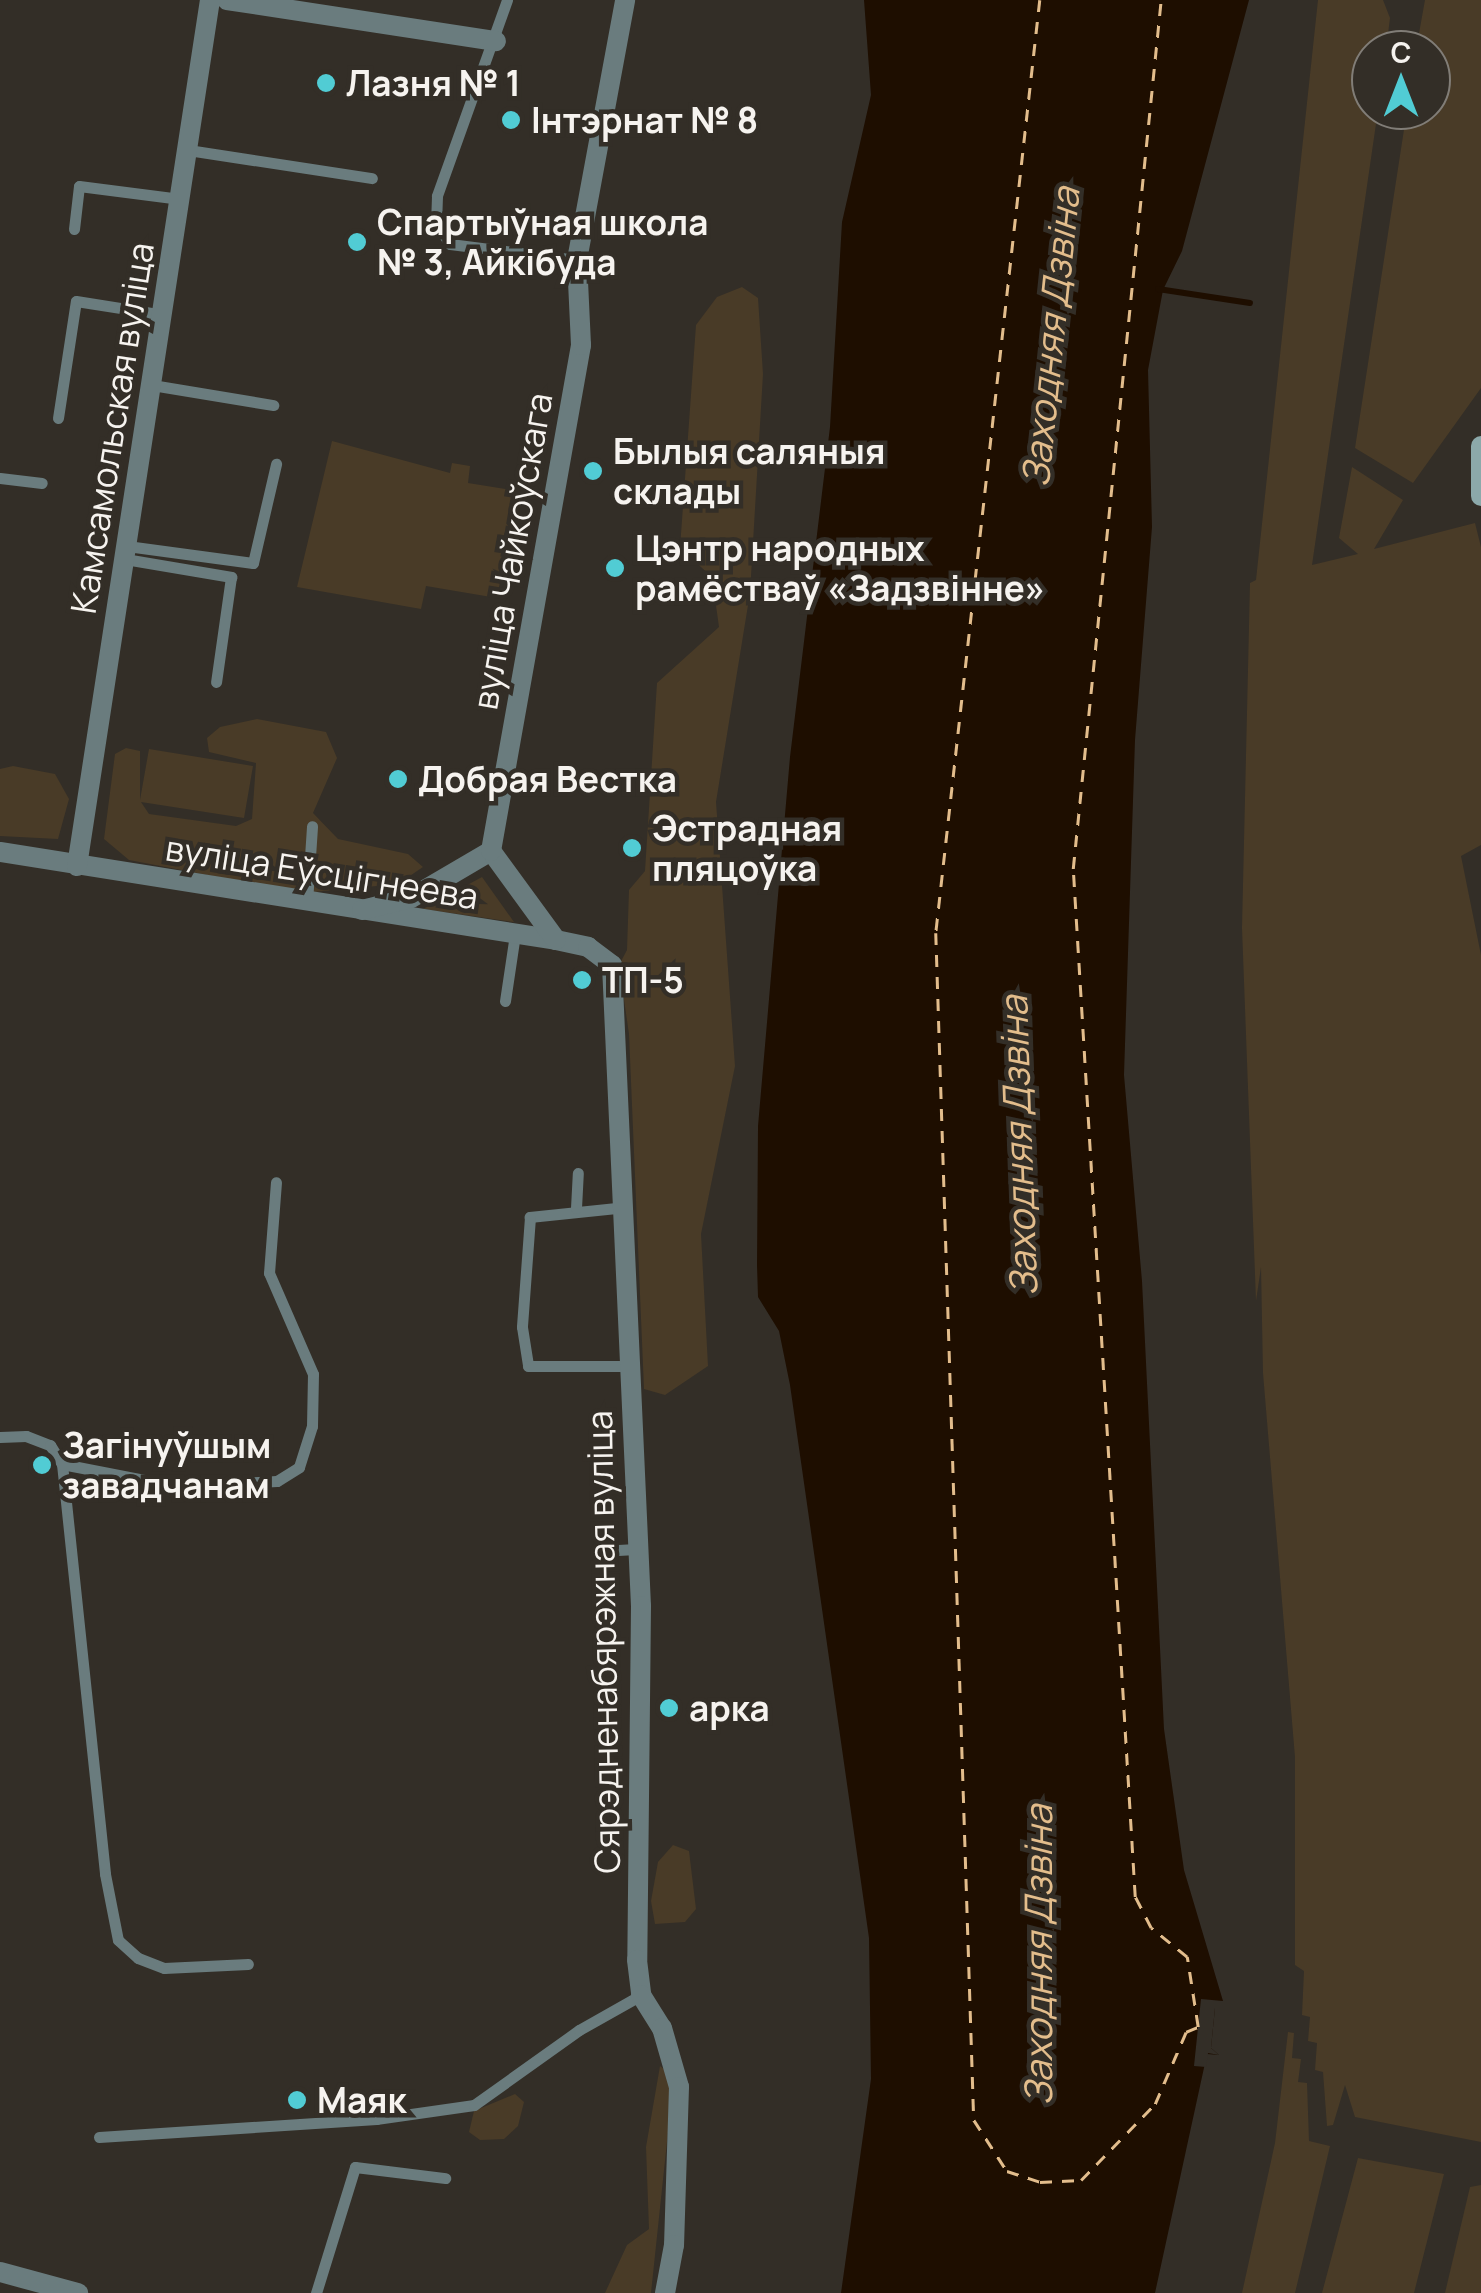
<!DOCTYPE html>
<html>
<head>
<meta charset="utf-8">
<style>
	body { margin:0 }
	#map { position:relative; width:1481px; height:2293px; overflow:hidden; background:#332e27; font-family:Manrope,sans-serif }
	div>[style] { position:absolute }
	.green>* { inset:0; background:#493b27 }
	.water>* { inset:0; background:#1e0e00 }
	.pier>* { inset:0; background:#332e27 }
	.stream>* { height:6px; margin:-3px; padding:0 3px; transform-origin:3px; border-radius:3px; background:#1e0e00 }
	.ferry>* { height:2.5px; margin-top:-1.25px; transform-origin:0; background:repeating-linear-gradient(90deg,#e3bd8c 0 12px,transparent 0 22px) }
	.lane>* { height:11px; margin:-5.5px; padding:0 5.5px; transform-origin:5.5px; border-radius:5.5px; background:#6a7c7e }
	.street>* { height:20px; margin:-10px; padding:0 10px; transform-origin:10px; border-radius:10px; background:#6a7c7e }
	.secondary>* { height:20px; margin:-10px; padding:0 10px; transform-origin:10px; border-radius:10px; background:#8ca9aa }
	.dots>* { width:28px; height:28px; translate:-50% -50%; box-sizing:border-box; border:5px solid #332e27; border-radius:50% }
	span { translate:-50% -50%; white-space:nowrap; text-align:center; line-height:1.15; -webkit-text-stroke:9px #332e27; paint-order:stroke }
	.poi-label { font-size:35px; color:#f6f3ef; font-weight:700 }
	.left { translate:0 -50%; text-align:left }
	.street-label { font-size:35px; color:#f6f3ef }
	.water-label { font-size:38px; color:#e3bd8c; font-style:italic }
	.north { position:absolute; left:1351px; top:30px; width:100px; height:100px; box-sizing:border-box; background:#332e27; border:2px solid #817d77; border-radius:50%; rotate:0deg; font-size:28px; font-weight:700; line-height:40px; text-align:center; color:#f6f3ef }
	.north::after { content:''; display:block; margin:auto; width:35px; height:45px; background:#51ccd4; clip-path:polygon(50% 0,100% 100%,50% 72%,0 100%) }
</style>
</head>
<body>
<div id="map">
	<div class="green">
		<i style="clip-path:polygon(1318px 0,1383px 0,1390px 18px,1386px 50px,1371px 50px,1371px 110px,1378px 110px,1312px 565px,1358px 554px,1339px 538px,1352px 467px,1403px 500px,1374px 549px,1475px 523px,1481px 547px,1481px 845px,1461px 856px,1481px 955px,1481px 2142px,1355px 2117px,1345px 2085px,1333px 2125px,1327px 2126px,1323px 2072px,1315px 2070px,1317px 2043px,1308px 2041px,1310px 2017px,1302px 2015px,1304px 1971px,1295px 1965px,1295px 1757px,1263px 1373px,1261px 1267px,1256px 1301px,1242px 928px,1250px 583px,1256px 580px)"></i>
		<i style="clip-path:polygon(1425px 0,1481px 0,1481px 388px,1413px 483px,1355px 448px,1407px 110px,1431px 110px,1431px 50px,1416px 50px)"></i>
		<i style="clip-path:polygon(742px 287px,758px 298px,763px 374px,750px 593px,716px 802px,735px 1066px,701px 1234px,708px 1366px,665px 1395px,644px 1389px,629px 1034px,619px 965px,627px 950px,629px 890px,645px 871px,657px 683px,719px 627px,712px 577px,680px 548px,696px 325px,717px 297px)"></i>
		<i style="clip-path:polygon(332px 441px,450px 473px,452px 463px,470px 466px,468px 483px,517px 491px,497px 598px,426px 586px,421px 609px,297px 587px)"></i>
		<i style="clip-path:polygon(257px 719px,326px 732px,337px 758px,313px 813px,338px 839px,408px 854px,423px 867px,398px 884px,302px 893px,129px 860px,104px 839px,115px 754px,126px 748px,140px 751px,140px 800px,149px 749px,253px 766px,244px 818px,141px 802px,149px 814px,236px 826px,252px 819px,256px 763px,209px 752px,207px 738px,220px 727px)"></i>
		<i style="clip-path:polygon(13px 766px,55px 774px,69px 799px,58px 839px,0 836px,0 769px)"></i>
		<i style="clip-path:polygon(482px 877px,514px 922px,423px 909px)"></i>
		<i style="clip-path:polygon(673px 1845px,689px 1851px,696px 1909px,685px 1922px,655px 1924px,651px 1901px,658px 1862px)"></i>
		<i style="clip-path:polygon(1288px 2032px,1294px 2033px,1292px 2058px,1301px 2059px,1298px 2082px,1307px 2083px,1309px 2141px,1330px 2146px,1295px 2293px,1242px 2293px,1275px 2143px)"></i>
		<i style="clip-path:polygon(660px 2066px,669px 2073px,671px 2104px,651px 2293px,605px 2293px,627px 2245px,649px 2229px,646px 2147px)"></i>
		<i style="clip-path:polygon(515px 2094px,524px 2102px,518px 2126px,504px 2139px,480px 2140px,469px 2132px,474px 2111px)"></i>
		<i style="clip-path:polygon(1358px 2158px,1444px 2174px,1414px 2293px,1322px 2293px)"></i>
		<i style="clip-path:polygon(1481px 2185px,1481px 2293px,1445px 2293px,1470px 2187px)"></i>
	</div>
	<div class="water">
		<i style="clip-path:polygon(864px 0,1249px 0,1182px 251px,1163px 290px,1148px 370px,1152px 527px,1135px 740px,1124px 1075px,1142px 1281px,1164px 1729px,1184px 1870px,1223px 2001px,1223px 2008px,1215px 2008px,1211px 2048px,1219px 2055px,1207px 2054px,1155px 2293px,841px 2293px,871px 2079px,869px 1938px,790px 1385px,779px 1331px,758px 1297px,757px 1265px,758px 1126px,790px 757px,830px 427px,842px 222px,871px 95px)"></i>
	</div>
	<div class="pier">
		<i style="clip-path:polygon(1201px 1999px,1223px 2001px,1223px 2008px,1215px 2008px,1211px 2048px,1219px 2055px,1208px 2053px,1206px 2067px,1194px 2066px)"></i>
	</div>
	<div class="stream">
		<i style="left:1158px;top:289px;width:93px;rotate:8.7deg"></i>
	</div>
	<div class="ferry">
		<i style="left:1040px;top:0;width:939px;rotate:96.36deg"></i>
		<i style="left:936px;top:933px;width:1188px;rotate:88.17deg"></i>
		<i style="left:974px;top:2120px;width:61px;rotate:57.1deg"></i>
		<i style="left:1007px;top:2171px;width:35px;rotate:18deg"></i>
		<i style="left:1040px;top:2182px;width:41px;rotate:-2.8deg"></i>
		<i style="left:1081px;top:2180px;width:106px;rotate:-45.8deg"></i>
		<i style="left:1155px;top:2104px;width:78px;rotate:-66.7deg"></i>
		<i style="left:1186px;top:2032px;width:13px;rotate:-23deg"></i>
		<i style="left:1198px;top:2027px;width:71px;rotate:-98.9deg"></i>
		<i style="left:1187px;top:1957px;width:46px;rotate:-141.1deg"></i>
		<i style="left:1151px;top:1928px;width:35px;rotate:-117deg"></i>
		<i style="left:1135px;top:1897px;width:1030px;rotate:-93.45deg"></i>
		<i style="left:1073px;top:869px;width:873px;rotate:-84.22deg"></i>
	</div>
	<div class="lane">
		<i style="left:507px;top:0;width:208px;rotate:109.7deg"></i>
		<i style="left:437px;top:196px;width:26px;rotate:92deg"></i>
		<i style="left:436px;top:222px;width:26px;rotate:58deg"></i>
		<i style="left:450px;top:244px;width:128px;rotate:7.2deg"></i>
		<i style="left:188px;top:150px;width:186px;rotate:8.7deg"></i>
		<i style="left:74px;top:229px;width:43px;rotate:-83.4deg"></i>
		<i style="left:79px;top:186px;width:102px;rotate:7.3deg"></i>
		<i style="left:152px;top:385px;width:123px;rotate:9.4deg"></i>
		<i style="left:58px;top:418px;width:118px;rotate:-81.3deg"></i>
		<i style="left:76px;top:301px;width:89px;rotate:9deg"></i>
		<i style="left:0;top:478px;width:42px;rotate:6.8deg"></i>
		<i style="left:127px;top:546px;width:127px;rotate:7.7deg"></i>
		<i style="left:253px;top:563px;width:102px;rotate:-76.9deg"></i>
		<i style="left:125px;top:559px;width:108px;rotate:9.6deg"></i>
		<i style="left:231px;top:577px;width:106px;rotate:98.1deg"></i>
		<i style="left:307px;top:902px;width:76px;rotate:-86.2deg"></i>
		<i style="left:505px;top:1001px;width:68px;rotate:-81.5deg"></i>
		<i style="left:626px;top:1207px;width:97px;rotate:174.1deg"></i>
		<i style="left:530px;top:1217px;width:110px;rotate:94.2deg"></i>
		<i style="left:522px;top:1327px;width:39px;rotate:81deg"></i>
		<i style="left:528px;top:1366px;width:104px"></i>
		<i style="left:576px;top:1208px;width:35px;rotate:-87deg"></i>
		<i style="left:0;top:1437px;width:26px;rotate:-2deg"></i>
		<i style="left:26px;top:1436px;width:26px;rotate:21deg"></i>
		<i style="left:50px;top:1445px;width:22px;rotate:58deg"></i>
		<i style="left:62px;top:1464px;width:412px;rotate:84deg"></i>
		<i style="left:105px;top:1874px;width:67px;rotate:78.9deg"></i>
		<i style="left:118px;top:1940px;width:27px;rotate:42deg"></i>
		<i style="left:138px;top:1958px;width:28px;rotate:21deg"></i>
		<i style="left:164px;top:1968px;width:84px;rotate:-2.7deg"></i>
		<i style="left:62px;top:1464px;width:115px;rotate:11deg"></i>
		<i style="left:175px;top:1486px;width:102px;rotate:-2.8deg"></i>
		<i style="left:277px;top:1481px;width:26px;rotate:-32deg"></i>
		<i style="left:299px;top:1467px;width:43px;rotate:-72.4deg"></i>
		<i style="left:312px;top:1426px;width:52px;rotate:-88.9deg"></i>
		<i style="left:313px;top:1374px;width:110px;rotate:-113.5deg"></i>
		<i style="left:269px;top:1273px;width:91px;rotate:-85.6deg"></i>
		<i style="left:618px;top:1550px;width:22px;rotate:-3deg"></i>
		<i style="left:99px;top:2137px;width:278px;rotate:-3.7deg"></i>
		<i style="left:376px;top:2119px;width:99px;rotate:-8.1deg"></i>
		<i style="left:474px;top:2105px;width:129px;rotate:-35.5deg"></i>
		<i style="left:579px;top:2030px;width:71px;rotate:-29.4deg"></i>
		<i style="left:316px;top:2293px;width:132px;rotate:-72.8deg"></i>
		<i style="left:355px;top:2167px;width:91px;rotate:7deg"></i>
	</div>
	<div class="street">
		<i style="left:227px;top:0;width:272px;rotate:8.7deg"></i>
		<i style="left:0;top:852px;width:563px;rotate:8.99deg"></i>
		<i style="left:556px;top:940px;width:33px;rotate:12deg"></i>
		<i style="left:588px;top:947px;width:30px;rotate:37deg"></i>
		<i style="left:612px;top:965px;width:642px;rotate:87.41deg"></i>
		<i style="left:641px;top:1606px;width:354px;rotate:90.6deg"></i>
		<i style="left:637px;top:1960px;width:35px;rotate:83deg"></i>
		<i style="left:641px;top:1995px;width:39px;rotate:58deg"></i>
		<i style="left:662px;top:2028px;width:61px;rotate:73.9deg"></i>
		<i style="left:679px;top:2087px;width:158px;rotate:91.8deg"></i>
		<i style="left:674px;top:2245px;width:49px;rotate:100.6deg"></i>
		<i style="left:77px;top:866px;width:876px;rotate:-81.27deg"></i>
		<i style="left:362px;top:910px;width:50px;rotate:-13.8deg"></i>
		<i style="left:411px;top:898px;width:93px;rotate:-30.4deg"></i>
		<i style="left:556px;top:940px;width:110px;rotate:-126.1deg"></i>
		<i style="left:491px;top:851px;width:514px;rotate:-79.91deg"></i>
		<i style="left:581px;top:345px;width:85px;rotate:-92.7deg"></i>
		<i style="left:577px;top:260px;width:264px;rotate:-79.5deg"></i>
		<i style="left:0;top:2272px;width:81px;rotate:15.1deg"></i>
	</div>
	<div class="secondary">
		<i style="left:1481px;top:446px;width:50px;rotate:90deg"></i>
	</div>
	<div class="dots">
		<i style="left:326px;top:83px;background:#51ccd4"></i>
		<i style="left:511px;top:120px;background:#51ccd4"></i>
		<i style="left:357px;top:242px;background:#51ccd4"></i>
		<i style="left:593px;top:471px;background:#51ccd4"></i>
		<i style="left:615px;top:568px;background:#51ccd4"></i>
		<i style="left:398px;top:779px;background:#51ccd4"></i>
		<i style="left:632px;top:848px;background:#51ccd4"></i>
		<i style="left:582px;top:980px;background:#51ccd4"></i>
		<i style="left:42px;top:1465px;background:#51ccd4"></i>
		<i style="left:669px;top:1708px;background:#51ccd4"></i>
		<i style="left:297px;top:2100px;background:#51ccd4"></i>
	</div>
	<div class="poi-label">
		<span class="left" style="left:346px;top:83px">Лазня № 1</span>
		<span class="left" style="left:531px;top:120px">Інтэрнат № 8</span>
		<span class="left" style="left:377px;top:242px">Спартыўная школа<br>№ 3, Айкібуда</span>
		<span class="left" style="left:613px;top:471px">Былыя саляныя<br>склады</span>
		<span class="left" style="left:635px;top:568px">Цэнтр народных<br>рамёстваў «Задзвінне»</span>
		<span class="left" style="left:418px;top:779px">Добрая Вестка</span>
		<span class="left" style="left:652px;top:848px">Эстрадная<br>пляцоўка</span>
		<span class="left" style="left:602px;top:980px">ТП-5</span>
		<span class="left" style="left:62px;top:1465px">Загінуўшым<br>завадчанам</span>
		<span class="left" style="left:689px;top:1708px">арка</span>
		<span class="left" style="left:317px;top:2100px">Маяк</span>
	</div>
	<div class="street-label">
		<span style="left:112px;top:428px;rotate:-81deg">Камсамольская вуліца</span>
		<span style="left:512px;top:551px;rotate:-80deg">вуліца Чайкоўскага</span>
		<span style="left:322px;top:872px;rotate:9deg">вуліца Еўсцігнеева</span>
		<span style="left:603px;top:1642px;rotate:-91deg">Сярэдненабярэжная вуліца</span>
	</div>
	<div class="water-label">
		<span style="left:1050px;top:337px;rotate:-84deg">Заходняя Дзвіна</span>
		<span style="left:1018px;top:1146px;rotate:-92deg">Заходняя Дзвіна</span>
		<span style="left:1038px;top:1955px;rotate:-90deg">Заходняя Дзвіна</span>
	</div>
	<div class="north">С</div>
</div>
</body>
</html>
